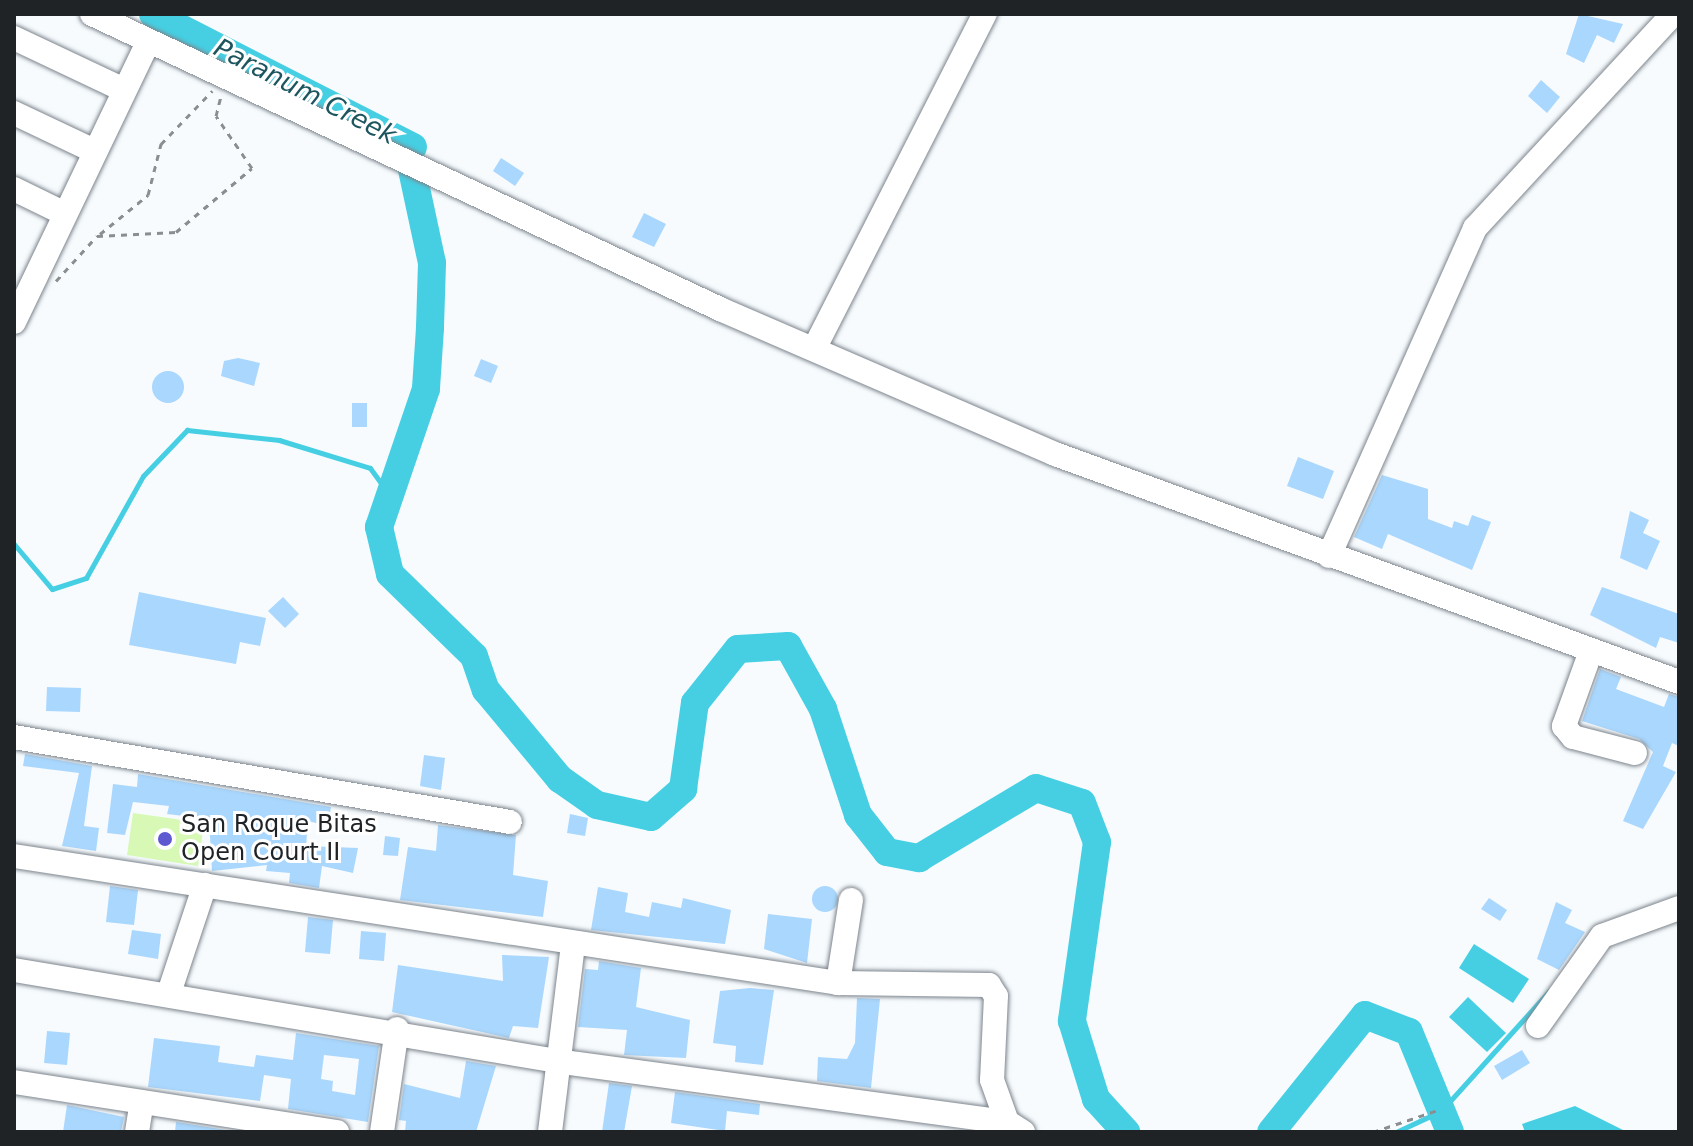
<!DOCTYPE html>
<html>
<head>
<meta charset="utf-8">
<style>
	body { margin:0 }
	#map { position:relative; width:1693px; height:1146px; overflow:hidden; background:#f7fbfe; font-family:"DejaVu Sans",sans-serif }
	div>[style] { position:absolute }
	.green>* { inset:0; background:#d7f9b5 }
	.water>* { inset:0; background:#46cfe3 }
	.stream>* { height:5px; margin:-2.5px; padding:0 2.5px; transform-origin:2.5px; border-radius:2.5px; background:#46cfe3 }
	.river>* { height:28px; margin:-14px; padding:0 14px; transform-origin:14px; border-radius:14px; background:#46cfe3 }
	.building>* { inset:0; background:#aad7fd }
	.round { border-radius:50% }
	.path>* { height:3px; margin-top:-1.5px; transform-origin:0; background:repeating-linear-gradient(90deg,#8a8e91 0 6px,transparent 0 12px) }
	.roads { filter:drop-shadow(0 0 2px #7c848c) drop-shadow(0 0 2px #7c848c) }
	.minor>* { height:24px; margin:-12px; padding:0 12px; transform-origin:12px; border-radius:12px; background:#fff }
	.dots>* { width:22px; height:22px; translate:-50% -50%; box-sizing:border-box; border:4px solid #fff; border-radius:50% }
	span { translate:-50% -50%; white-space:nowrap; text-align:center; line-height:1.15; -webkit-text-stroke:6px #fff; paint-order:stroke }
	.poi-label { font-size:24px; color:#1f2326 }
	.left { translate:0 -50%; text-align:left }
	.water-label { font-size:26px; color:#1d555e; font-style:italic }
	.frame { position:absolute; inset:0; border:16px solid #1f2326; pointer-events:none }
</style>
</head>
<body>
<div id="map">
	<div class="green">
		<i style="clip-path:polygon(133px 813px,204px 823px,198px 866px,127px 855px)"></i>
	</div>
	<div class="water">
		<i style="clip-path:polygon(1474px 944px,1529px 979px,1513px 1003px,1459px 968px)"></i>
		<i style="clip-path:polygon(1468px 997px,1506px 1033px,1487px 1052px,1449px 1017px)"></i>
		<i style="clip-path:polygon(1575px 1106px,1627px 1132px,1525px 1132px,1522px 1124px)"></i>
	</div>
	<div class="stream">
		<i style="left:14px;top:544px;width:59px;rotate:49.8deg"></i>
		<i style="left:52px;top:589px;width:36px;rotate:-18deg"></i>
		<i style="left:86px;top:578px;width:117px;rotate:-60.8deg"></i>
		<i style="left:143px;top:476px;width:64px;rotate:-46.3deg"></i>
		<i style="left:187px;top:430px;width:93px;rotate:6.2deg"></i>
		<i style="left:279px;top:440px;width:95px;rotate:17.1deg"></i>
		<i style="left:370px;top:468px;width:31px;rotate:54deg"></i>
		<i style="left:1396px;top:1132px;width:50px;rotate:-25deg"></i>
		<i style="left:1441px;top:1111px;width:161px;rotate:-48deg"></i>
	</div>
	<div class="river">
		<i style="left:153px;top:14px;width:292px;rotate:27.1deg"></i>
		<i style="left:411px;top:165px;width:100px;rotate:77.9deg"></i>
		<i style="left:432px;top:263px;width:65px;rotate:91.8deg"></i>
		<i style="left:430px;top:328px;width:61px;rotate:93.8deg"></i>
		<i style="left:426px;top:389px;width:146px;rotate:108.8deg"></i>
		<i style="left:379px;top:527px;width:48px;rotate:76.8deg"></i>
		<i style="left:390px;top:574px;width:117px;rotate:44.3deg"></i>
		<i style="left:474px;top:656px;width:36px;rotate:71deg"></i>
		<i style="left:486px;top:690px;width:116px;rotate:50.3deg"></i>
		<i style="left:560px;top:779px;width:45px;rotate:35.1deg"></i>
		<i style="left:597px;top:805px;width:55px;rotate:12.5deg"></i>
		<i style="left:651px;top:817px;width:43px;rotate:-41.2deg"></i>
		<i style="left:683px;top:789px;width:87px;rotate:-82.1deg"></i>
		<i style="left:695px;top:703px;width:69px;rotate:-51.5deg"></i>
		<i style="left:738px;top:649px;width:50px;rotate:-3.4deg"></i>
		<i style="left:788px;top:646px;width:72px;rotate:60.9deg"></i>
		<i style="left:823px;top:709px;width:112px;rotate:71.7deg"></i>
		<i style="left:858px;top:815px;width:47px;rotate:51.9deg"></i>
		<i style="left:887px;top:852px;width:33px;rotate:11deg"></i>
		<i style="left:919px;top:858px;width:136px;rotate:-30.9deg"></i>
		<i style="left:1036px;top:788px;width:48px;rotate:18.1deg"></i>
		<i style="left:1082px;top:803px;width:42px;rotate:69deg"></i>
		<i style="left:1097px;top:842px;width:181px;rotate:98deg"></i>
		<i style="left:1072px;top:1021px;width:82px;rotate:72.9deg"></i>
		<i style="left:1096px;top:1099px;width:45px;rotate:47.7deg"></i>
		<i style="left:1271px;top:1132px;width:150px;rotate:-51.2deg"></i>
		<i style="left:1365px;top:1015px;width:47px;rotate:21.1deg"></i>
		<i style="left:1409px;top:1032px;width:108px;rotate:67.7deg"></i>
	</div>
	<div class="building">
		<i style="clip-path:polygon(1579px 14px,1623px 24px,1614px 43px,1597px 35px,1584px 63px,1566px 54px)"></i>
		<i style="clip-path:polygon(1541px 80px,1560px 97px,1547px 113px,1528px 96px)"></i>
		<i style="clip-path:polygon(501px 158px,524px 173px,515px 186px,493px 171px)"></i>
		<i style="clip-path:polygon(644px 213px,666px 224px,654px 247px,632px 237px)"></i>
		<i style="clip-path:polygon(238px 358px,260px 363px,254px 386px,221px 376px,224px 361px)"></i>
		<i style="clip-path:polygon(481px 359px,498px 366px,491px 383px,474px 376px)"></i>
		<i class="round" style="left:152px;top:371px;width:32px;height:32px"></i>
		<i style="clip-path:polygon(352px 403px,367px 403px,367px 427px,352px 427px)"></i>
		<i style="clip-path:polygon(1298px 457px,1334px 471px,1323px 499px,1287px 486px)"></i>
		<i style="clip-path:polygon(1382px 475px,1428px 489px,1428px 519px,1452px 528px,1454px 521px,1468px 526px,1472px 515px,1491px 522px,1472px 570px,1388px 534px,1382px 549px,1354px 537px)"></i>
		<i style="clip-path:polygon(1630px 511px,1649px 520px,1643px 533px,1660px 541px,1647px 570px,1620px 558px)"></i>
		<i style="clip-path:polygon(1602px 587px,1679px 614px,1679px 643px,1660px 637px,1656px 648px,1590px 615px)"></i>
		<i style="clip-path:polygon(139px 592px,266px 618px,260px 646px,240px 642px,236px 664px,129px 645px)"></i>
		<i style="clip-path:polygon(283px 597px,299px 614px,285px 628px,268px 611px)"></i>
		<i style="clip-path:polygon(1600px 669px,1621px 677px,1616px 689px,1664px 707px,1669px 694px,1679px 697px,1679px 746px,1672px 743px,1663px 766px,1676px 772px,1643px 829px,1623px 821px,1653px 752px,1639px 739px,1582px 721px)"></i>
		<i style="clip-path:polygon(47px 687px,81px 688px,80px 712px,46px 711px)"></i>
		<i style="clip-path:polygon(25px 754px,92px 766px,84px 826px,99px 828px,96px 851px,62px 846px,79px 773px,23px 766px)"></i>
		<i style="clip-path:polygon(424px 755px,445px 758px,441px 790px,420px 786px)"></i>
		<i style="clip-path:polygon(138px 774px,331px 807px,328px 826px,308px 821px,306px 846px,358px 848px,353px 873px,322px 866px,319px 888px,289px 883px,290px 873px,266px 871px,267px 865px,212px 871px,209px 819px,167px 814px,169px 806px,133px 802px,125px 835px,107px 833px,113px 784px,137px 787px)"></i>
		<i style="clip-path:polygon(570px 814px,588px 818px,585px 836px,567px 833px)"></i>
		<i style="clip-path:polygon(438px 825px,516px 835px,513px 875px,548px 881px,543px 917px,400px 900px,408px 847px,436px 851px)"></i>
		<i style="clip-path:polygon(385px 836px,400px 838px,398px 856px,383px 855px)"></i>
		<i style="clip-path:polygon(110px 886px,138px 890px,134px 925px,106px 922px)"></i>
		<i class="round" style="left:812px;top:886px;width:26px;height:26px"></i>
		<i style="clip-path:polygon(598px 887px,628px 893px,625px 912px,649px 917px,652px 902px,681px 908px,683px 898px,731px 910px,725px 944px,591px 930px)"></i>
		<i style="clip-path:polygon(1489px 898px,1507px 910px,1500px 921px,1481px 909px)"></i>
		<i style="clip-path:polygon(1556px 902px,1572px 910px,1565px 923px,1585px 932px,1559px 970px,1537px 959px)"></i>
		<i style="clip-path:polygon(768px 914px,812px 919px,807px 963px,764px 949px)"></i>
		<i style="clip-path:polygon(308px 917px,333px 920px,330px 954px,305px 952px)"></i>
		<i style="clip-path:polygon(132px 930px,161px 934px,158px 959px,128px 954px)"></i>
		<i style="clip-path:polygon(361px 931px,386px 933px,384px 961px,359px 959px)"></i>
		<i style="clip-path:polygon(502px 955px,549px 957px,538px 1028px,513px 1026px,509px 1038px,392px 1012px,398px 965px,503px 981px)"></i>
		<i style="clip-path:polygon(599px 961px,641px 968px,636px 1007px,690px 1020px,686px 1058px,624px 1055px,627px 1030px,578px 1027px,585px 969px,598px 970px)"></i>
		<i style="clip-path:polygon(750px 988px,774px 990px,763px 1065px,735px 1062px,736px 1046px,713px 1043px,720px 991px)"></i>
		<i style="clip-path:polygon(857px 998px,880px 999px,871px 1088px,817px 1081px,818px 1057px,847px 1059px,855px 1043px)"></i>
		<i style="clip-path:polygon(47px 1031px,70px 1033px,67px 1065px,44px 1063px)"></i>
		<i style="clip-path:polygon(evenodd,296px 1033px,379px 1046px,368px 1122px,288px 1109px,291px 1079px,264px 1075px,260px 1101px,148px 1087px,154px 1038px,220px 1046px,218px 1062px,254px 1067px,256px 1055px,293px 1060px,296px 1033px,324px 1055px,359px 1059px,355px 1095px,332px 1091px,333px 1081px,321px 1079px,324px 1055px)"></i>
		<i style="clip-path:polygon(1522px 1050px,1530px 1063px,1502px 1080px,1494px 1066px)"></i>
		<i style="clip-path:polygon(466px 1061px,496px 1066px,476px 1132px,405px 1132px,406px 1121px,399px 1120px,404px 1084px,460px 1098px)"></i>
		<i style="clip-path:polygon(609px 1083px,632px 1086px,624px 1132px,602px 1132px)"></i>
		<i style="clip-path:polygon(675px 1092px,760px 1104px,759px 1115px,727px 1111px,725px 1131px,671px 1123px)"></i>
		<i style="clip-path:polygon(67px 1105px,124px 1117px,121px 1132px,63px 1132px)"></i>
		<i style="clip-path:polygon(176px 1122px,226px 1130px,226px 1132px,175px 1132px)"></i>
	</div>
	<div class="path">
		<i style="left:100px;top:234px;width:62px;rotate:-39.1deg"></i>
		<i style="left:148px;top:195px;width:53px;rotate:-75.7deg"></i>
		<i style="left:161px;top:144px;width:74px;rotate:-46.1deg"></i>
		<i style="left:56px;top:281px;width:61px;rotate:-47.7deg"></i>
		<i style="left:97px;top:236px;width:79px;rotate:-2.9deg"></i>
		<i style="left:176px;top:232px;width:99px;rotate:-40.1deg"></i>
		<i style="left:252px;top:168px;width:63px;rotate:-124.7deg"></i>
		<i style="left:216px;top:116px;width:21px;rotate:-76deg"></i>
		<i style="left:1373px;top:1132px;width:72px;rotate:-18.7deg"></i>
	</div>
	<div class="roads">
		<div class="minor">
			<i style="left:92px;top:14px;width:694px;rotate:25.16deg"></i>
			<i style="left:720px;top:309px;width:365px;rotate:23.4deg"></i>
			<i style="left:1055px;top:454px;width:664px;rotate:20.07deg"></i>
			<i style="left:14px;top:38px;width:122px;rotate:25.3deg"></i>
			<i style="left:14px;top:113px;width:89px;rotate:25.4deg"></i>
			<i style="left:14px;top:189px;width:57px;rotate:26.1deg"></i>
			<i style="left:14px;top:322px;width:310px;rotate:-64.4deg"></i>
			<i style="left:815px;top:347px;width:374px;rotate:-63deg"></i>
			<i style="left:1329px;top:556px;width:359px;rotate:-66deg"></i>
			<i style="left:1475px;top:228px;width:292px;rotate:-47.2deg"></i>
			<i style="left:1591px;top:651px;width:80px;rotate:109.8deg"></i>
			<i style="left:1564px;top:726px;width:14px;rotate:51deg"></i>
			<i style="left:1573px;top:737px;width:64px;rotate:14.5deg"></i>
			<i style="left:14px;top:737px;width:503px;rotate:9.72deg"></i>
			<i style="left:14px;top:856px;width:834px;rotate:8.76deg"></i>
			<i style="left:838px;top:983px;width:151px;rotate:0.8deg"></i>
			<i style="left:989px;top:985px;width:13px;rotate:58deg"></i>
			<i style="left:996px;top:996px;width:84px;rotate:92.7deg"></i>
			<i style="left:992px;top:1080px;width:45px;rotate:70.3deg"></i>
			<i style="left:14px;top:970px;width:557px;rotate:9.51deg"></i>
			<i style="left:563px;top:1062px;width:448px;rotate:7.7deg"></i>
			<i style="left:1007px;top:1122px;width:19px;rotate:32deg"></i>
			<i style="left:838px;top:983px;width:84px;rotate:-81.1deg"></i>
			<i style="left:169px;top:993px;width:114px;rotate:-71.6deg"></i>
			<i style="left:1538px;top:1026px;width:110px;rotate:-54.6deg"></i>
			<i style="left:1602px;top:936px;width:82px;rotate:-20deg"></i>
			<i style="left:14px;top:1082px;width:327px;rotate:8.8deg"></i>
			<i style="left:137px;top:1132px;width:30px;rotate:-81deg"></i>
			<i style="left:382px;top:1132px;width:104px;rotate:-81.7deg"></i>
			<i style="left:550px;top:1132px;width:188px;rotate:-83deg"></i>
		</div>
	</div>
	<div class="dots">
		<i style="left:165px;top:839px;background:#5e59d1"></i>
	</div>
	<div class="poi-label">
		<span class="left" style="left:181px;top:839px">San Roque Bitas<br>Open Court II</span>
	</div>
	<div class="water-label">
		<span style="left:305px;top:92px;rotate:27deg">Paranum Creek</span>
	</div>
	<div class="frame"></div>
</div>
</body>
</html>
